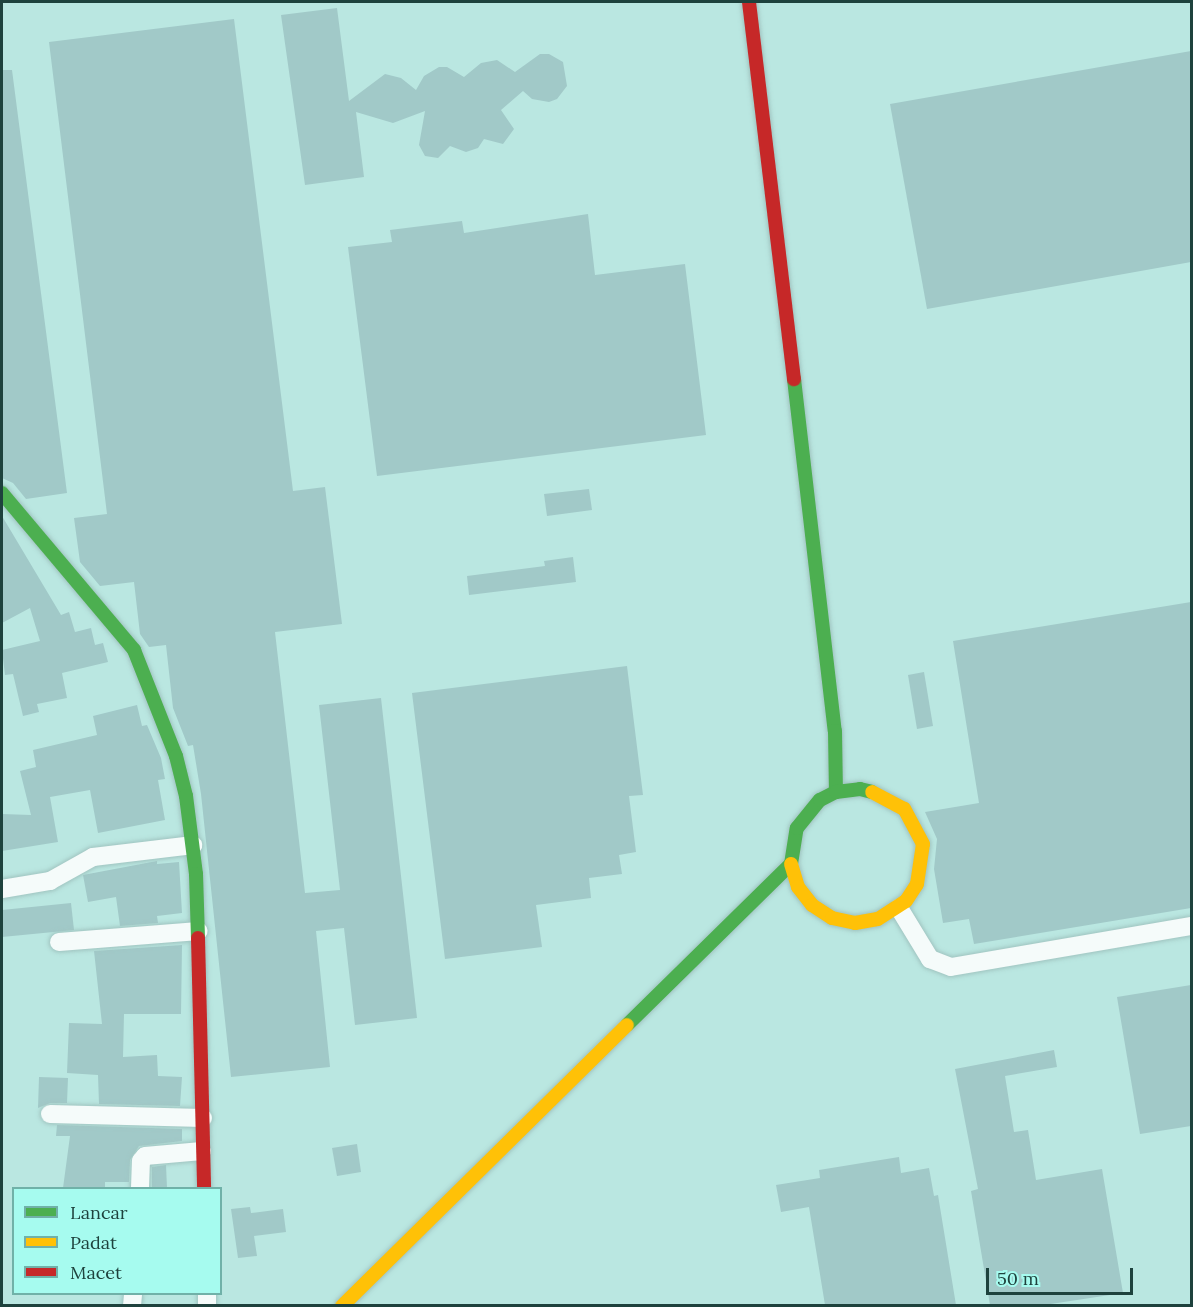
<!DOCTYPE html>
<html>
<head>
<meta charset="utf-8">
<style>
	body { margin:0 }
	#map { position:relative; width:1193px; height:1307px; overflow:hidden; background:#bae7e1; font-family:Lora,serif }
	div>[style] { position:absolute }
	.building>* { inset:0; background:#a1c9c8 }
	.roads { filter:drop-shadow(0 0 2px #a0c4c0) drop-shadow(0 0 2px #a0c4c0) }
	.street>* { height:18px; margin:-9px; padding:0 9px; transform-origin:9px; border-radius:9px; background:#f5fbfa }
	.fast>* { height:14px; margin:-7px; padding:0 7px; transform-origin:7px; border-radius:7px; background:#4caf50 }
	.slow>* { height:14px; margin:-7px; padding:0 7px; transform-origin:7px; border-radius:7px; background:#ffc107 }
	.jam>* { height:14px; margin:-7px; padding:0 7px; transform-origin:7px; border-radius:7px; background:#c62828 }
	span { translate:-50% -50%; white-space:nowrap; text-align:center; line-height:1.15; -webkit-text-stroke:6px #a6fbef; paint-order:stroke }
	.frame { position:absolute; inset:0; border:3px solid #1e423d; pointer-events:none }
	.legend { position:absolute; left:12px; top:1187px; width:210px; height:108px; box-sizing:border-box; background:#a6fbef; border:2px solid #70b1a8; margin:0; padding:8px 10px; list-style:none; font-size:18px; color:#1e423d }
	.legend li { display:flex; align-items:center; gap:12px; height:30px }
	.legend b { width:30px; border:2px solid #70b1a8 }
	.scale { position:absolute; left:986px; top:1268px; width:147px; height:27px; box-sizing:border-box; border:3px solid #1e423d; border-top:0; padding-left:8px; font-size:18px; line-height:21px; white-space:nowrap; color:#1e423d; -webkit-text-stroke:4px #a6fbef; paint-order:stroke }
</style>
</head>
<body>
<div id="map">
	<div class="building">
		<i style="clip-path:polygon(337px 8px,349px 101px,385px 74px,401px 78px,416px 90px,424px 76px,439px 67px,447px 67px,464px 77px,481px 63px,497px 60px,515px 72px,540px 54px,549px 54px,563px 62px,567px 86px,557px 99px,549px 102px,532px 99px,523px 91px,501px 110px,514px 129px,503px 144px,484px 139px,478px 148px,466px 152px,450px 146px,438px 158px,425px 156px,419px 145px,425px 111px,393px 123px,356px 112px,364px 177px,305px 185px,281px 15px)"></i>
		<i style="clip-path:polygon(234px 19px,293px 491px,325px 487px,342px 624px,275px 632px,305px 893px,340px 890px,319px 705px,381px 698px,417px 1018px,355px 1025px,344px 928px,316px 931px,330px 1067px,231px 1077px,201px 794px,193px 745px,188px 746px,173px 708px,166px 645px,149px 647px,140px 634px,134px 582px,100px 586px,80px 562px,74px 518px,107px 514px,49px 42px)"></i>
		<i style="clip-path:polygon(1191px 51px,1191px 262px,927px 309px,890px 104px)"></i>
		<i style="clip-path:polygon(2px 70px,12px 70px,67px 493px,26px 499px,13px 483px,2px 478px)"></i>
		<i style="clip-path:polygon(588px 214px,595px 275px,685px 264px,706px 435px,377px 476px,348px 247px,392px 242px,390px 230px,462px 221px,464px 233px)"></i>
		<i style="clip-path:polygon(589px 489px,592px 510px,547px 516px,544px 494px)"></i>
		<i style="clip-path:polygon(2px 516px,61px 615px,69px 612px,75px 632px,91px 628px,95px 645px,103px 643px,108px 662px,62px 673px,67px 698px,37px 704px,39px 712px,23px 716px,13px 674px,5px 675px,2px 650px,40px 641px,30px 608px,2px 623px)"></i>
		<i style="clip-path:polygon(573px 557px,576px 582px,469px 595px,467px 576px,545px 566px,544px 561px)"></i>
		<i style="clip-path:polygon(1191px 602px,1191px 908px,974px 944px,969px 919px,943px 923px,934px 869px,937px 839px,925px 812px,979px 803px,953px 641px)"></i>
		<i style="clip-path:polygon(627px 666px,643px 795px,629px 796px,636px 852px,619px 855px,622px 874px,589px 878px,591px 898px,536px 905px,542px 947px,445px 959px,412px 693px)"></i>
		<i style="clip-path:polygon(924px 672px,933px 726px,917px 729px,908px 675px)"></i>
		<i style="clip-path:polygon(137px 705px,142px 726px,147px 725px,161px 758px,165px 779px,158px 780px,165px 820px,98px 833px,90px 790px,50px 797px,58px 842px,2px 851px,2px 814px,31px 815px,20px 771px,36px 767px,33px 750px,97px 735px,93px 716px)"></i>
		<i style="clip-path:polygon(157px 861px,157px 864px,179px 862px,182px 913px,157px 916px,158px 923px,120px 926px,116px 897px,88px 902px,83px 875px)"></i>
		<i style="clip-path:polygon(71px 903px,74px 930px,2px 937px,2px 910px)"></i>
		<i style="clip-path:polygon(182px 945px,181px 1014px,124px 1014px,123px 1057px,157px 1055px,158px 1076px,182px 1077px,180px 1106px,99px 1104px,98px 1075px,67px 1073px,69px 1023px,102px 1024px,94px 951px)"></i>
		<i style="clip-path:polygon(1191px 985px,1191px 1126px,1140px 1134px,1117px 997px)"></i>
		<i style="clip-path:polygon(1054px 1050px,1057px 1067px,1005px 1076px,1014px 1132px,1028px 1130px,1036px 1180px,1102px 1169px,1123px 1293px,1044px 1305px,990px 1305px,971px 1191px,978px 1189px,955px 1069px)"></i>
		<i style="clip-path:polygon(39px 1077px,68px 1078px,67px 1103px,50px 1103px,38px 1108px)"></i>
		<i style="clip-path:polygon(57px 1125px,182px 1129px,182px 1141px,139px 1146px,130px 1160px,129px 1182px,105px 1182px,105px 1188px,63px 1188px,70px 1136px,56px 1136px)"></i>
		<i style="clip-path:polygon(357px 1144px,361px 1172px,337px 1176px,332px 1148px)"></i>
		<i style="clip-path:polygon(899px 1157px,901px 1173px,929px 1168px,934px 1196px,938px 1195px,956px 1305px,825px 1305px,809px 1207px,781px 1212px,776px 1185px,820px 1178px,819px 1170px)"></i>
		<i style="clip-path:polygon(166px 1165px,167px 1188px,152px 1188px,152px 1167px)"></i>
		<i style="clip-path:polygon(250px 1207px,251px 1213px,283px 1209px,286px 1232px,254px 1236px,257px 1256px,238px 1258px,231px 1209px)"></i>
	</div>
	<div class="roads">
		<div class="street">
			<i style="left:2px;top:889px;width:49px;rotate:-9.5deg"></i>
			<i style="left:50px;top:881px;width:49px;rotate:-29.2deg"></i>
			<i style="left:93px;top:857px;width:101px;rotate:-6.8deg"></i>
			<i style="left:899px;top:908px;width:60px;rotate:58.7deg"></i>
			<i style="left:930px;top:959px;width:22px;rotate:21deg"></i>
			<i style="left:951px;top:967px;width:244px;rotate:-9.7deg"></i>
			<i style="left:59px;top:942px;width:140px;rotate:-4.5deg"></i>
			<i style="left:50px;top:1114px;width:153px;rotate:1.5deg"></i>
			<i style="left:140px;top:1188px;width:27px;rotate:-88deg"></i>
			<i style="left:141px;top:1161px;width:6px;rotate:-51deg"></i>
			<i style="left:145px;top:1156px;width:57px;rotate:-5deg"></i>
			<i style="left:207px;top:1294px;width:12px;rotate:90deg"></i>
			<i style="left:132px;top:1306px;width:12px;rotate:-85deg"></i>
		</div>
		<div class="fast">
			<i style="left:794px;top:379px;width:354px;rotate:83.4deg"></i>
			<i style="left:835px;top:731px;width:61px;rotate:89.1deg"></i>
			<i style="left:2px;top:493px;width:205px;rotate:49.9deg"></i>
			<i style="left:134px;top:650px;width:114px;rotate:68.4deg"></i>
			<i style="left:176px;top:756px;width:41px;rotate:76deg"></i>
			<i style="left:186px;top:796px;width:79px;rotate:82.7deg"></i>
			<i style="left:196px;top:874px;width:64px;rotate:88.2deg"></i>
			<i style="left:627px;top:1025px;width:230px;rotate:-44.5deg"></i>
			<i style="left:791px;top:864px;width:36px;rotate:-81deg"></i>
			<i style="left:797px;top:828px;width:36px;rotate:-51deg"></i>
			<i style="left:820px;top:800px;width:18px;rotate:-27deg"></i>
			<i style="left:836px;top:792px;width:24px;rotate:-7deg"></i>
			<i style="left:860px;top:789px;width:12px;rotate:14deg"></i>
		</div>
		<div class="slow">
			<i style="left:791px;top:864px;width:24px;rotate:73deg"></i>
			<i style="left:798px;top:887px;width:23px;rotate:52deg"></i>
			<i style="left:812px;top:905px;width:24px;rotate:33deg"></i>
			<i style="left:832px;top:918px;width:24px;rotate:12deg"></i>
			<i style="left:855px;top:923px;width:23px;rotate:-10deg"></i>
			<i style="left:878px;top:919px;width:33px;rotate:-33deg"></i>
			<i style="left:906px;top:901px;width:20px;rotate:-57deg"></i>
			<i style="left:917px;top:884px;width:40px;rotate:-81.5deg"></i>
			<i style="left:923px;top:844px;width:40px;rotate:-118deg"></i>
			<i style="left:904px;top:809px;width:36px;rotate:-152deg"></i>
			<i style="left:342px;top:1306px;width:400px;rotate:-44.6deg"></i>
		</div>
		<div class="jam">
			<i style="left:749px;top:2px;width:380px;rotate:83.2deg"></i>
			<i style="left:198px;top:938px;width:250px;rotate:88.6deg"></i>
		</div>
	</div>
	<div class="frame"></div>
	<ul class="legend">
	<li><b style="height:8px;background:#4caf50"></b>Lancar</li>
	<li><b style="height:8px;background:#ffc107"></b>Padat</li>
	<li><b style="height:8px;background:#c62828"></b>Macet</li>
	</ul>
	<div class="scale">50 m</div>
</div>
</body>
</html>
